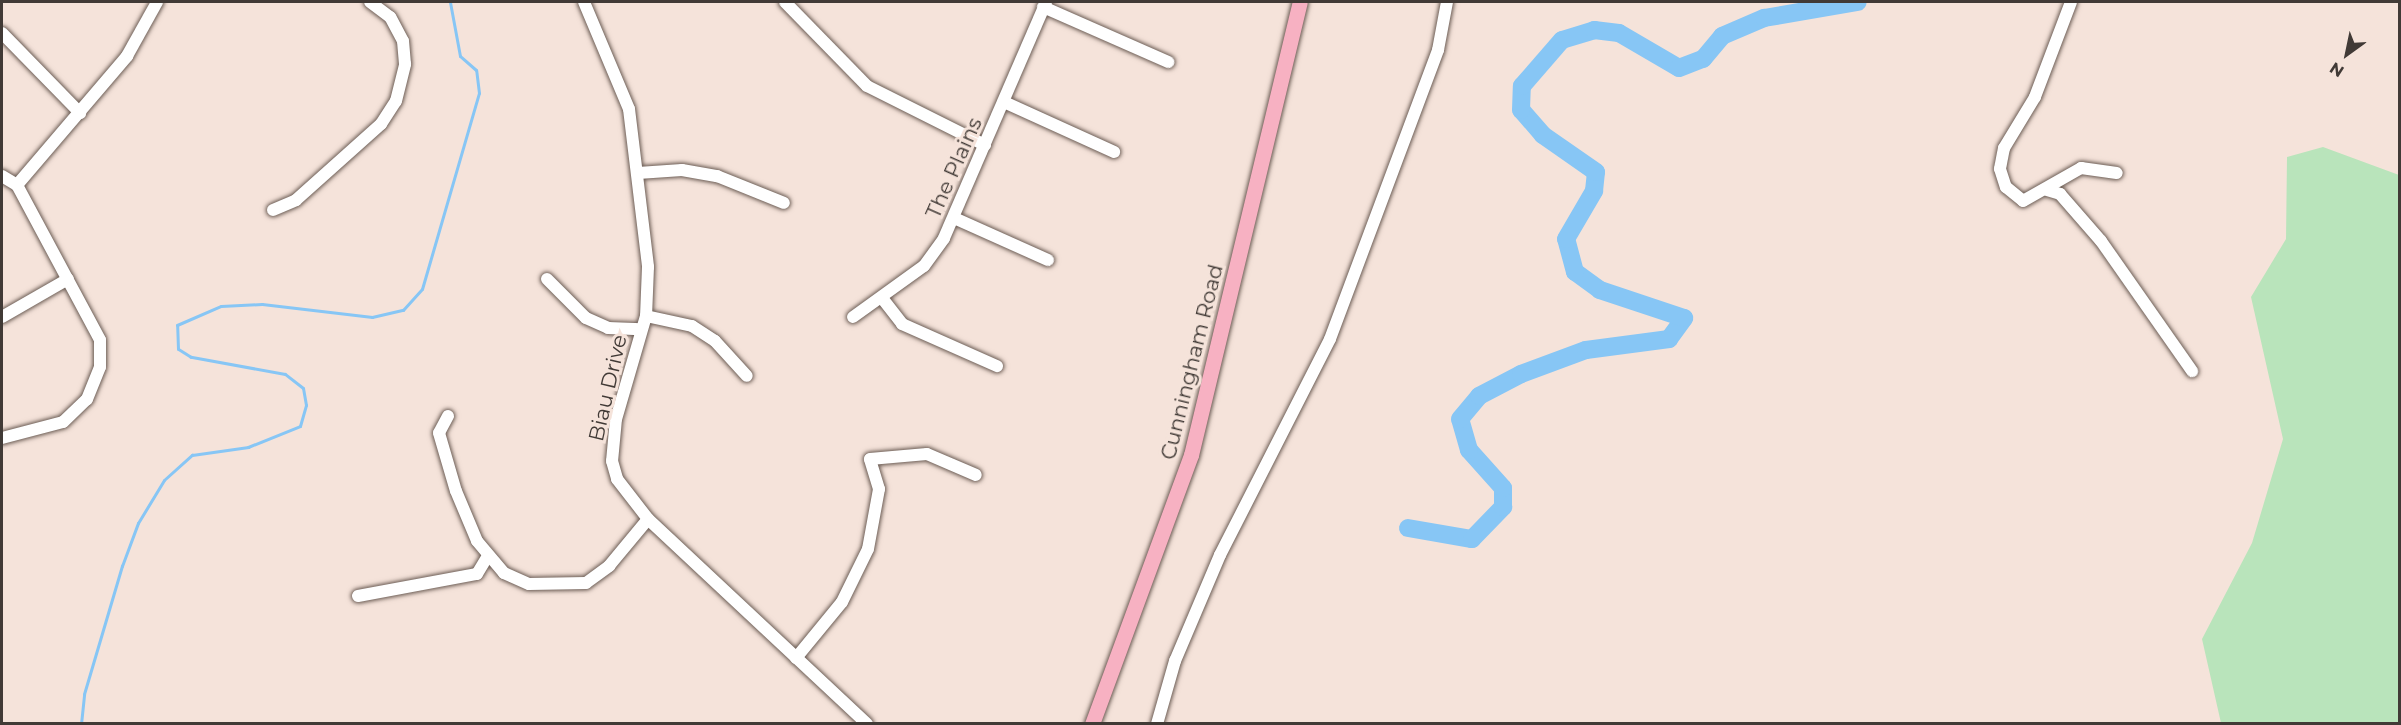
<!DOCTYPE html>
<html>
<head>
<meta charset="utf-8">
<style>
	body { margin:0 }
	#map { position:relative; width:2401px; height:725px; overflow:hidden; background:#f5e3da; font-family:Montserrat,sans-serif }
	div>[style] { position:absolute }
	.green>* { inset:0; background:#b9e4bb }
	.stream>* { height:3px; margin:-1.5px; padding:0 1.5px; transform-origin:1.5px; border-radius:1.5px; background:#87c6f5 }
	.river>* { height:18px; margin:-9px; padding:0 9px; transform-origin:9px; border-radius:9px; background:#87c6f5 }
	.roads { filter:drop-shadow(0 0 2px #6c5d55) drop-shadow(0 0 2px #6c5d55) }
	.minor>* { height:12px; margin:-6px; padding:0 6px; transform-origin:6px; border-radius:6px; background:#fff }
	.major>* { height:15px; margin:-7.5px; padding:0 7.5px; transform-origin:7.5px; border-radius:7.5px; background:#f7b1c2 }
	span { translate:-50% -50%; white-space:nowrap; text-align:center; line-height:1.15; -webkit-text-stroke:6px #f5e3da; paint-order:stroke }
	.street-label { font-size:21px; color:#413a36 }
	.frame { position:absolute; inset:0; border:3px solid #413a36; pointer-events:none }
	.north { position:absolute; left:2317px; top:24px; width:60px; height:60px; -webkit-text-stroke:4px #f5e3da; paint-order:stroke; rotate:213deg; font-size:16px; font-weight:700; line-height:24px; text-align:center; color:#413a36 }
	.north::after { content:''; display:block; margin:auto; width:21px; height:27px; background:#413a36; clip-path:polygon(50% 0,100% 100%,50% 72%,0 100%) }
</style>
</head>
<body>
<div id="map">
	<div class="green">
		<i style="clip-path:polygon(2323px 147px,2399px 175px,2399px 723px,2221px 723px,2202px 639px,2252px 543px,2283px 439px,2251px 297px,2286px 239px,2287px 157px)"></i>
	</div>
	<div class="stream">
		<i style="left:81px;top:724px;width:30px;rotate:-84deg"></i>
		<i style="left:84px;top:694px;width:134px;rotate:-73.5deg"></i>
		<i style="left:122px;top:566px;width:46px;rotate:-69.6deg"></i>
		<i style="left:138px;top:523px;width:50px;rotate:-58.8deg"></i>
		<i style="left:164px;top:480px;width:38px;rotate:-42deg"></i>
		<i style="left:192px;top:455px;width:57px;rotate:-8.1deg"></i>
		<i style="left:248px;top:447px;width:56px;rotate:-22deg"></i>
		<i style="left:300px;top:426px;width:22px;rotate:-74deg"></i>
		<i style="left:306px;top:405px;width:17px;rotate:-100deg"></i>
		<i style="left:303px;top:388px;width:23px;rotate:-142deg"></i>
		<i style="left:285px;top:374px;width:96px;rotate:-169.7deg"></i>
		<i style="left:191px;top:357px;width:15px;rotate:-148deg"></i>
		<i style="left:178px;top:349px;width:24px;rotate:-92deg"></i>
		<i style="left:177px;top:325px;width:48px;rotate:-23.4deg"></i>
		<i style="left:221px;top:306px;width:41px;rotate:-2.8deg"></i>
		<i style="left:262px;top:304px;width:111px;rotate:6.7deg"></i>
		<i style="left:372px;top:317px;width:32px;rotate:-13deg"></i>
		<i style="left:403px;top:310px;width:28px;rotate:-48deg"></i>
		<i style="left:422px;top:289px;width:204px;rotate:-73.8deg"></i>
		<i style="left:479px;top:93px;width:23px;rotate:-97deg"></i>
		<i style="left:476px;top:70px;width:21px;rotate:-139deg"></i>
		<i style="left:460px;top:56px;width:55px;rotate:-100.5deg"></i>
	</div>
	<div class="river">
		<i style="left:1408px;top:528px;width:65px;rotate:9.8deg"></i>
		<i style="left:1472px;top:539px;width:45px;rotate:-45.9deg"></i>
		<i style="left:1503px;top:507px;width:19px;rotate:-90deg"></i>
		<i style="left:1503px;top:488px;width:51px;rotate:-131.8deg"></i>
		<i style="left:1469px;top:450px;width:32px;rotate:-106deg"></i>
		<i style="left:1460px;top:419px;width:30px;rotate:-50deg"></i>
		<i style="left:1479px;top:396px;width:47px;rotate:-27.6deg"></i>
		<i style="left:1521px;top:374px;width:69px;rotate:-20.3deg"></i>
		<i style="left:1586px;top:350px;width:84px;rotate:-7.5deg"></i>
		<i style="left:1669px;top:339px;width:26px;rotate:-54deg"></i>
		<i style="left:1684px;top:318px;width:89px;rotate:-161.6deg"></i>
		<i style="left:1600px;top:290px;width:31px;rotate:-144deg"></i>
		<i style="left:1575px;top:272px;width:34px;rotate:-105deg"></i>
		<i style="left:1566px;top:239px;width:56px;rotate:-59.7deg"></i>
		<i style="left:1594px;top:191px;width:19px;rotate:-84deg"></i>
		<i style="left:1596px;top:172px;width:65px;rotate:-145.1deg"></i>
		<i style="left:1543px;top:135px;width:33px;rotate:-131deg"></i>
		<i style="left:1521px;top:110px;width:24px;rotate:-88deg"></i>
		<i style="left:1522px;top:86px;width:61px;rotate:-49deg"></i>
		<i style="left:1562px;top:40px;width:34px;rotate:-17deg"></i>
		<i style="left:1594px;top:30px;width:25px;rotate:7deg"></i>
		<i style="left:1619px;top:33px;width:69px;rotate:30.3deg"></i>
		<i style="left:1679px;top:68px;width:26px;rotate:-21deg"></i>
		<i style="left:1703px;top:59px;width:30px;rotate:-50deg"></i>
		<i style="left:1722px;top:36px;width:46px;rotate:-23.2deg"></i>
		<i style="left:1764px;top:18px;width:95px;rotate:-9.7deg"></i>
	</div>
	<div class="roads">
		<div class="minor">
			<i style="left:584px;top:2px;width:116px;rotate:67.2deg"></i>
			<i style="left:629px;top:109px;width:159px;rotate:83.1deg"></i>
			<i style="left:648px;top:267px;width:49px;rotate:92.3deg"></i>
			<i style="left:646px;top:316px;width:107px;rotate:106.2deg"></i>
			<i style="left:616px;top:419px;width:42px;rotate:95.4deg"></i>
			<i style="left:612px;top:461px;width:19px;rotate:74deg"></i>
			<i style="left:617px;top:479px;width:51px;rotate:52.2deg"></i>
			<i style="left:648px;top:519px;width:300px;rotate:43.1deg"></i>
			<i style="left:785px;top:2px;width:117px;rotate:45.7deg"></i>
			<i style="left:867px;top:86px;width:132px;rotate:26.6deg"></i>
			<i style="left:2071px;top:2px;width:102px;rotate:110.8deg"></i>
			<i style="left:2035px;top:97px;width:60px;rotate:121.3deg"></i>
			<i style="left:2004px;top:148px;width:21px;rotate:101deg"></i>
			<i style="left:2000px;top:169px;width:19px;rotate:72deg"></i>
			<i style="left:2006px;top:187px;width:22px;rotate:39deg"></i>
			<i style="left:2023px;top:201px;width:67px;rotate:-29.6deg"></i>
			<i style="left:2081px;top:168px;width:36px;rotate:8deg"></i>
			<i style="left:1043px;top:7px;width:137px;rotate:23.7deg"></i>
			<i style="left:2px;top:33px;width:112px;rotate:45.7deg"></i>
			<i style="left:1004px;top:102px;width:121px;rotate:24.4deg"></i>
			<i style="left:638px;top:173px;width:44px;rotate:-3.9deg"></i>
			<i style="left:682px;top:170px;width:36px;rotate:10deg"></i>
			<i style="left:717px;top:176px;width:72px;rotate:21.9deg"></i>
			<i style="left:2px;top:176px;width:17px;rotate:31deg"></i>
			<i style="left:17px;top:185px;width:176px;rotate:61.8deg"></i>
			<i style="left:100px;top:340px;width:27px;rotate:90deg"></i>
			<i style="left:100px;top:367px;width:35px;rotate:112deg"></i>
			<i style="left:87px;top:399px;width:33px;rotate:136deg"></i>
			<i style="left:63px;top:422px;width:63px;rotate:165.3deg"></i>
			<i style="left:17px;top:185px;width:170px;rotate:-49.5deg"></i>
			<i style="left:127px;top:56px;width:62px;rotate:-60.9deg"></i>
			<i style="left:2047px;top:190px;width:14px;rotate:17deg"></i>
			<i style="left:2060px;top:194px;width:62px;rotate:48.9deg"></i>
			<i style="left:2101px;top:241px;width:159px;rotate:55deg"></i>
			<i style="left:273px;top:210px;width:25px;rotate:-23deg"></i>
			<i style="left:296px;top:200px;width:114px;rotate:-41.8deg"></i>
			<i style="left:381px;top:124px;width:27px;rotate:-57deg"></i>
			<i style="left:396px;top:101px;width:38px;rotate:-76deg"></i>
			<i style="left:405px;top:64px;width:23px;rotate:-95deg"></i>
			<i style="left:403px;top:41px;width:27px;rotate:-118deg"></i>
			<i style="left:390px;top:17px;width:25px;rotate:-143deg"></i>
			<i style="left:954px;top:218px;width:103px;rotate:24.1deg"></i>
			<i style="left:547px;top:279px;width:55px;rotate:45deg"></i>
			<i style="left:586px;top:318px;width:24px;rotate:24deg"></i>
			<i style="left:608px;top:328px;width:33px;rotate:2deg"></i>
			<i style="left:882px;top:298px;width:33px;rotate:52deg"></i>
			<i style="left:902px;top:324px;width:104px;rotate:23.9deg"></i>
			<i style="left:646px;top:316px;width:47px;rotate:12.3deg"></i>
			<i style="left:692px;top:326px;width:27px;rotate:33deg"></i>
			<i style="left:715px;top:341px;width:47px;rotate:47.6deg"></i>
			<i style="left:2px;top:317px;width:76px;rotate:-29.9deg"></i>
			<i style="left:853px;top:317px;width:87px;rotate:-35.7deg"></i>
			<i style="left:924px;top:266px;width:34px;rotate:-54deg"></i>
			<i style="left:944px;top:238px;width:257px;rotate:-66.6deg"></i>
			<i style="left:448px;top:416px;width:19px;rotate:118deg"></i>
			<i style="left:439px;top:433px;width:60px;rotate:73.7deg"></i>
			<i style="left:456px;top:491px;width:54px;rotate:67.2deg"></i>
			<i style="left:477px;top:541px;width:42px;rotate:49.8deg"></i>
			<i style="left:504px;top:573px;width:27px;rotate:24deg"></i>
			<i style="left:529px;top:584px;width:57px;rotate:-1deg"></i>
			<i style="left:586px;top:583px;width:29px;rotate:-36deg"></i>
			<i style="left:609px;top:566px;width:61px;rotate:-50.3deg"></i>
			<i style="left:358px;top:596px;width:121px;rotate:-10.5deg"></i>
			<i style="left:477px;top:574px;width:21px;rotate:-59deg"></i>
			<i style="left:796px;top:658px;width:72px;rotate:-50.6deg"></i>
			<i style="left:842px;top:602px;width:59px;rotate:-63.9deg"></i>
			<i style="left:868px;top:549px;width:61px;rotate:-79.6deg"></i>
			<i style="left:879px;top:489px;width:31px;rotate:-107deg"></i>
			<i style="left:870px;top:459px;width:57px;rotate:-5deg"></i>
			<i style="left:927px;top:454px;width:53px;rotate:23.2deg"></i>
			<i style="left:1157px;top:724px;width:66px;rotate:-74.1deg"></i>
			<i style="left:1175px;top:661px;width:115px;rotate:-67deg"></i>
			<i style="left:1220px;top:555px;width:242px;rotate:-63deg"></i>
			<i style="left:1330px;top:339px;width:309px;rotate:-69.5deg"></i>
			<i style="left:1438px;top:50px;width:49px;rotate:-79.4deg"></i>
		</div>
		<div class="major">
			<i style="left:1092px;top:724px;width:287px;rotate:-69.8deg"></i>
			<i style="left:1191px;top:455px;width:466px;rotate:-76.5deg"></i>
		</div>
	</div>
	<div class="street-label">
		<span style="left:954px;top:168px;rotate:-66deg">The Plains</span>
		<span style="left:1192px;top:362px;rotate:-76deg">Cunningham Road</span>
		<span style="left:608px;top:388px;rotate:-77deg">Biau Drive</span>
	</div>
	<div class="frame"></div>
	<div class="north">N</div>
</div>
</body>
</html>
